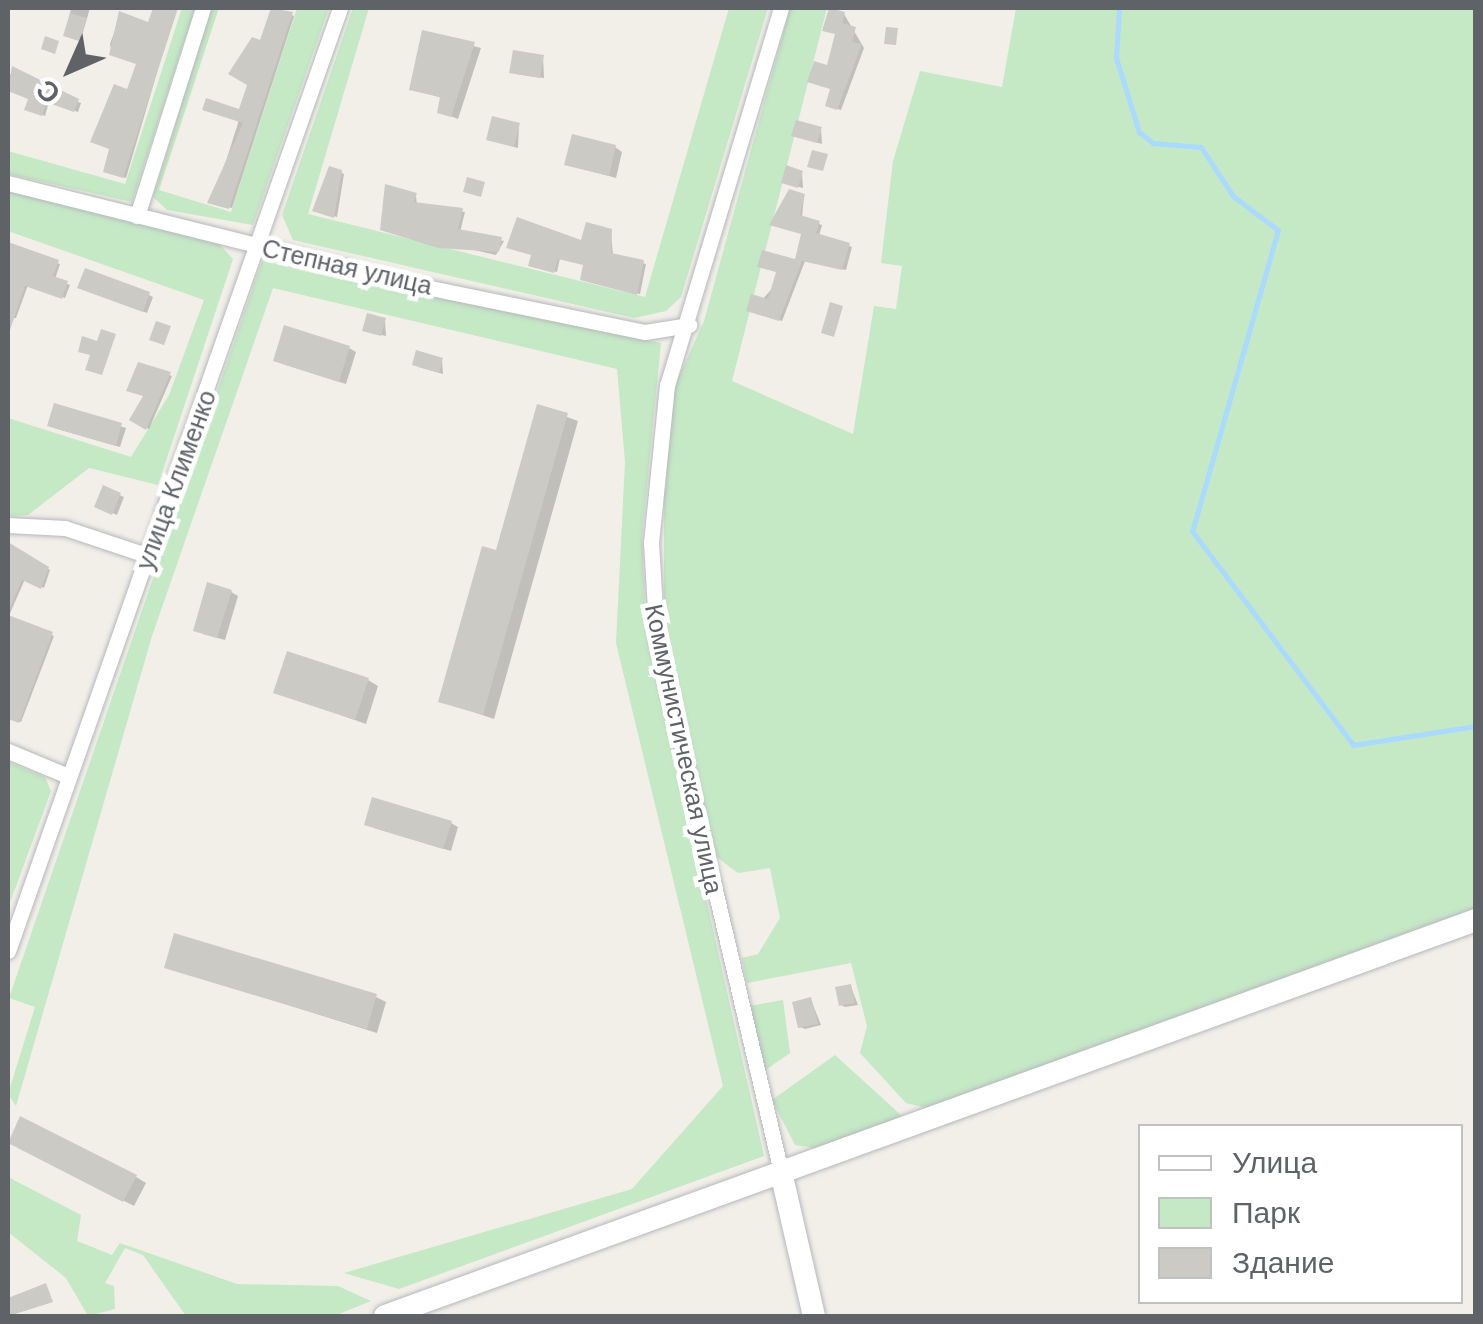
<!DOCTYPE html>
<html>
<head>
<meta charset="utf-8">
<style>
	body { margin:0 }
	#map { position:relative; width:1483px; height:1324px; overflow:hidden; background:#f1efe8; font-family:Arial,sans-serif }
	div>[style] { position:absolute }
	.green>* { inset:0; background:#c5e8c5 }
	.shadow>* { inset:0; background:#0003 }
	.stream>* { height:5px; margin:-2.5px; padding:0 2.5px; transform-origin:2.5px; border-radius:2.5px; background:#aadaff }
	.building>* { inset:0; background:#cccac5 }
	.roads { filter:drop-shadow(0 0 2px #b5b8bc) drop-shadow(0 0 2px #b5b8bc) }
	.street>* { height:15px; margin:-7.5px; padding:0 7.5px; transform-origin:7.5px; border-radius:7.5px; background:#fff }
	.secondary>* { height:22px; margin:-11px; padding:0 11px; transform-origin:11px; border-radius:11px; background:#fff }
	span { translate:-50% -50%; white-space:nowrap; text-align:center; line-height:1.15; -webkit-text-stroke:9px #fff; paint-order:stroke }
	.street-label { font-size:25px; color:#5f6368 }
	.frame { position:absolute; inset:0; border:10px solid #5f6368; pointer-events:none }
	.legend { position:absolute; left:1138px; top:1124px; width:325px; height:180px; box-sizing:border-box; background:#fff; border:2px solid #bfc1c3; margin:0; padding:12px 18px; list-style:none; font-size:30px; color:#5f6368 }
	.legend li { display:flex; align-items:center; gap:20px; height:50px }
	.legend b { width:50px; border:2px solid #bfc1c3 }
	.north { position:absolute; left:20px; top:20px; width:100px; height:100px; -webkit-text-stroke:8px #fff; paint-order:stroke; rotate:225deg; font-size:28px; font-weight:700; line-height:40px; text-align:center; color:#5f6368 }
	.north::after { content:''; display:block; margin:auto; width:35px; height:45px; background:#5f6368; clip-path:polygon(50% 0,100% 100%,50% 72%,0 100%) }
</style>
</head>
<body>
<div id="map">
	<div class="green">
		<i style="clip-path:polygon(182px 8px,195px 8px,132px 202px,8px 174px,8px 151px,125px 184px)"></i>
		<i style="clip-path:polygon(211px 8px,219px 8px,159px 190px,231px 212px,297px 8px,329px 8px,253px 225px,167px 210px,153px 197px)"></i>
		<i style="clip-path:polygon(353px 8px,369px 8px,308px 214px,645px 297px,729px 8px,768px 8px,681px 297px,666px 311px,634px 318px,293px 240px,282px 215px)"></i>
		<i style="clip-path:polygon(790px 8px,827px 8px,732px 381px,853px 434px,874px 306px,896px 309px,902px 266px,881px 263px,893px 161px,920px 71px,1002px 87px,1016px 8px,1475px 8px,1475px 908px,926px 1108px,906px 1103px,860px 1053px,867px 1026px,851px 963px,747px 983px,742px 958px,758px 954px,780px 918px,770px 868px,738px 873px,715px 856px,664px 614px,664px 475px,676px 383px,704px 321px)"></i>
		<i style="clip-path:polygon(8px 190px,219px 244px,233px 259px,158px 485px,89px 468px,28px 515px,8px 516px,8px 418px,131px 457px,169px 395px,204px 300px,8px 231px)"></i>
		<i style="clip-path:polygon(262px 261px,661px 343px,642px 536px,646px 632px,764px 1156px,399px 1289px,344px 1273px,632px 1189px,723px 1086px,616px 643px,625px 462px,617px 369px,273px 288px,152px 636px,16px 1106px,8px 1094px,35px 1007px,9px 998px)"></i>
		<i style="clip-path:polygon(8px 762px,45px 777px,51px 791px,8px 908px)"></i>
		<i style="clip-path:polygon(783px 1000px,790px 1053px,764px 1071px,749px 1006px)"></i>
		<i style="clip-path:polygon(835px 1055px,902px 1116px,821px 1149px,795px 1145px,772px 1100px)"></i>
		<i style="clip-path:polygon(8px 1177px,81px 1215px,77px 1241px,112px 1255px,120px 1243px,237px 1284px,338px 1286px,371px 1301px,334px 1316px,186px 1316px,143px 1255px,125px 1248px,105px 1283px,114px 1286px,115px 1309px,88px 1316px,66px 1278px,8px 1232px)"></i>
	</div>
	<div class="shadow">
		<i style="clip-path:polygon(71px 8px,90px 8px,81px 39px,66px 34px)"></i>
		<i style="clip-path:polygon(155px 8px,176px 8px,126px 178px,109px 173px,139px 64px,112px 54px,110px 44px,121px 14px,150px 25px)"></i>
		<i style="clip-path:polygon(274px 8px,294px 16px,232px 208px,213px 203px)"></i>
		<i style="clip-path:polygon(844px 14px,864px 48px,841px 110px,831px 107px,829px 68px)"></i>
		<i style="clip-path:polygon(424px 33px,481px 48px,458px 119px,440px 112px,442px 98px,412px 89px)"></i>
		<i style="clip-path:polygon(543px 57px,544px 78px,516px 74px)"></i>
		<i style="clip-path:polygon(8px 74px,50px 82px,50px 91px,81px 103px,78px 112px,49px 102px,45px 116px,27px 109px,31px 98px,8px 90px)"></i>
		<i style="clip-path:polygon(519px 125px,518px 148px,493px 141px)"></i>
		<i style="clip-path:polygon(821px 129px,822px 144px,798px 137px)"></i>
		<i style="clip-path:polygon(615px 147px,622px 152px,616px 178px,567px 164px)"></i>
		<i style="clip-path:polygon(340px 172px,344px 174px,337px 217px,319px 212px)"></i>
		<i style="clip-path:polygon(802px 173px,803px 188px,788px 184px)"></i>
		<i style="clip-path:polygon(416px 196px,417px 205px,465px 212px,460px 232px,504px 241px,496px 255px,386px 230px)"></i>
		<i style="clip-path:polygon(804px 196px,802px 218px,822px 225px,819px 236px,852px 247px,846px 270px,805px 261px,782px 321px,752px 311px,796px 262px,804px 234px,775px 225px)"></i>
		<i style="clip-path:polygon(611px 232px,613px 256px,646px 264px,640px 294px,585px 280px,586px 264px,560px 258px,557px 272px,533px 266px)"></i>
		<i style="clip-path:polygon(8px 246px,60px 264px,55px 279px,70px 285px,65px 298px,28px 285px,16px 318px,8px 318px)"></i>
		<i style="clip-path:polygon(85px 289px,149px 295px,153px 297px,147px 313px)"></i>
		<i style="clip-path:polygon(385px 321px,386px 336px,369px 332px)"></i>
		<i style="clip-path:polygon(349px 348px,356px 352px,346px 384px,283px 364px)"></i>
		<i style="clip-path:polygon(442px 360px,443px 374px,419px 367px)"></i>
		<i style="clip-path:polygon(139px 365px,172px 376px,149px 429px,132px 419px,146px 396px)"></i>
		<i style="clip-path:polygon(56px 406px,126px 428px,120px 447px,54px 428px)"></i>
		<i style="clip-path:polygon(539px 407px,578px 421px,494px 719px,441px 701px,498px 553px)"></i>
		<i style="clip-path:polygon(105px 489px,124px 497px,117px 515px,97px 506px)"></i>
		<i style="clip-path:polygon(8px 547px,50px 570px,44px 588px,25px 579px,8px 618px,54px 636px,21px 722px,8px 717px,8px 583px,18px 564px)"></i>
		<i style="clip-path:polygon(231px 592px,238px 596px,225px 640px,203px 634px)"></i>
		<i style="clip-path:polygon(368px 680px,378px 686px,366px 724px,276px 692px)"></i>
		<i style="clip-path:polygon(451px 823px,458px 827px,451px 851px,374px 828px)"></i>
		<i style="clip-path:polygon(167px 967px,376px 997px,386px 1002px,377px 1033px)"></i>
		<i style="clip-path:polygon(851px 987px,858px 1005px,845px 1007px,841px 1005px)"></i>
		<i style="clip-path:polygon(811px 1000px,821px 1025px,805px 1029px,800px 1027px)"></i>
		<i style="clip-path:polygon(20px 1148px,136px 1177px,146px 1183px,134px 1206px)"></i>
		<i style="clip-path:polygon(45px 1286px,52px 1302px,8px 1316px,8px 1300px)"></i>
	</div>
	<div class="stream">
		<i style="left:1119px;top:8px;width:50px;rotate:93.4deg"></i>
		<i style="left:1116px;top:58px;width:77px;rotate:72.7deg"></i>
		<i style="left:1139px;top:132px;width:18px;rotate:38deg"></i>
		<i style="left:1153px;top:143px;width:48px;rotate:4.8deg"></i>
		<i style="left:1201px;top:147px;width:59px;rotate:56.9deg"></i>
		<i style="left:1233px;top:196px;width:56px;rotate:37.1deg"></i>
		<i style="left:1278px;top:230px;width:313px;rotate:105.9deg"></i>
		<i style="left:1192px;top:531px;width:268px;rotate:53deg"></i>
		<i style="left:1353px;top:745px;width:124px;rotate:-8.8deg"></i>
	</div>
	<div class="building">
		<i style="clip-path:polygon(153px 8px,178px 8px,123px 178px,103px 172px,109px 149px,90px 142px,114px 84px,127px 89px,136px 64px,109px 55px,119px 11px,148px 22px)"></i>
		<i style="clip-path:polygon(271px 8px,293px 12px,229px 209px,207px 203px,243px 123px,202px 110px,206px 98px,239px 109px,247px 85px,228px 74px,252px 37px,260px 40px)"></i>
		<i style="clip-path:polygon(829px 8px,845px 12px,842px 23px,856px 27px,852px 42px,862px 44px,837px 110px,825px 106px,830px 89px,807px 82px,814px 61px,827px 65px,835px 34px,822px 31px)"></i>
		<i style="clip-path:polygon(70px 13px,87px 18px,79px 41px,63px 36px)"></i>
		<i style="clip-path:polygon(886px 27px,898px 28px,896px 45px,884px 44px)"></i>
		<i style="clip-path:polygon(422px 30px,475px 42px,451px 117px,437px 113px,440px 97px,409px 90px)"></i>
		<i style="clip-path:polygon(45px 36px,59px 41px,55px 54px,41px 49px)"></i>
		<i style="clip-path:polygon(513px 50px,544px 55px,540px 78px,509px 73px)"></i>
		<i style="clip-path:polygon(12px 66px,79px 99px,74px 112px,46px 102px,42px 116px,24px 110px,28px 99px,8px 91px)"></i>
		<i style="clip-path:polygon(492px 116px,520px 123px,514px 147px,486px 140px)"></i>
		<i style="clip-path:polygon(796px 120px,822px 127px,817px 143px,791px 136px)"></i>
		<i style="clip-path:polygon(572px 134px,616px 145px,609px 176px,564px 165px)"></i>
		<i style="clip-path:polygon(812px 150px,828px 154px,823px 171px,807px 167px)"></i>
		<i style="clip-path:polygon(786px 165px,803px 171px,798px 188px,781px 183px)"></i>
		<i style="clip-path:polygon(329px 166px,342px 170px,334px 218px,312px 211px)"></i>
		<i style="clip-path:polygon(467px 177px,485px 182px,481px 197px,463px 192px)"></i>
		<i style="clip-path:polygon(385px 184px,417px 193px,414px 202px,463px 208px,458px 229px,502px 237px,499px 252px,438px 248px,380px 230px)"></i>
		<i style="clip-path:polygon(789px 189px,805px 194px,800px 215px,820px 221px,816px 233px,850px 243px,842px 270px,802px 261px,779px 321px,746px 311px,751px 294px,768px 299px,776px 272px,757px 267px,762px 250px,795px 259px,801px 234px,769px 225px)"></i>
		<i style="clip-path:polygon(517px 217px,581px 240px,586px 222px,612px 229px,611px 253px,644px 260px,637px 295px,580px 280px,583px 265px,558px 259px,554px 273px,528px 266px,531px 255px,506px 248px)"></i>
		<i style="clip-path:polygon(8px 242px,59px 260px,53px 276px,68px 281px,62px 299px,25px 286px,10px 330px)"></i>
		<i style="clip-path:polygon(85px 268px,150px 292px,143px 312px,77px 288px)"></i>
		<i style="clip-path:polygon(830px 302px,843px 306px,834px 337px,821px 333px)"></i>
		<i style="clip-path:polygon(367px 313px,386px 318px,381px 336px,362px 331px)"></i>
		<i style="clip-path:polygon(156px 321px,171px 326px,164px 345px,149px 340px)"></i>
		<i style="clip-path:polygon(284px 325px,350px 346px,339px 382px,273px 361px)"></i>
		<i style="clip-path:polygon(101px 329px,116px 334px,102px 375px,85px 370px,90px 355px,78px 352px,82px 336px,97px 341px)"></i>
		<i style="clip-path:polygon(416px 350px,443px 358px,439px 373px,412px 365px)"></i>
		<i style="clip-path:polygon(138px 362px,171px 372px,146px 430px,129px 420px,143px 396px,126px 391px)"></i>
		<i style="clip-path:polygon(54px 403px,122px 423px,116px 446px,47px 426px)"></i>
		<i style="clip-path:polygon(537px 404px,568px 413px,483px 715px,438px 702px,482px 546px,496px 550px)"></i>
		<i style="clip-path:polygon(103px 485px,121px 493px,112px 515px,94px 507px)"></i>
		<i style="clip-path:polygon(8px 542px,49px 567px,41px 589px,22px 580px,8px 613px)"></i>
		<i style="clip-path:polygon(207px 582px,232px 590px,217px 638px,193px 631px)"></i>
		<i style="clip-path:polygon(8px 615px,53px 632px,19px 723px,8px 719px)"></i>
		<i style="clip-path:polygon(287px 651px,369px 678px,355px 720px,273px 693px)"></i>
		<i style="clip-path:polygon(372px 797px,452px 821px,443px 849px,364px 825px)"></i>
		<i style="clip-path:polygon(174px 933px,377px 994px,367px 1029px,164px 968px)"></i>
		<i style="clip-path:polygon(851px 984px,855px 1003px,839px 1006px,835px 987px)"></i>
		<i style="clip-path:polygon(811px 997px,818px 1024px,798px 1028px,792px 1002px)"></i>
		<i style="clip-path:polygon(20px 1116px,137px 1175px,123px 1202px,8px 1143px)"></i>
		<i style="clip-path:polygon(46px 1283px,53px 1302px,8px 1316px,8px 1298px)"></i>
	</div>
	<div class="roads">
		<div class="street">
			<i style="left:781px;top:8px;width:394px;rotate:106.8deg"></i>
			<i style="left:667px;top:385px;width:158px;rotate:95.8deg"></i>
			<i style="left:651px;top:542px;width:100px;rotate:86.6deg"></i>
			<i style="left:657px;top:642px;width:544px;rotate:76.83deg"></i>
			<i style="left:8px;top:183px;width:421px;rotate:14deg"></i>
			<i style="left:416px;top:285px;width:234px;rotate:11.6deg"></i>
			<i style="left:645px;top:332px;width:45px;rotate:-9deg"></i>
			<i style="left:137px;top:216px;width:218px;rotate:-72.4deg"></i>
			<i style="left:8px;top:525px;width:57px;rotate:3deg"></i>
			<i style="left:65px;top:528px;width:89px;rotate:18.4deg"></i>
			<i style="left:8px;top:751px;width:65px;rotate:22.6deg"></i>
			<i style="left:8px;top:951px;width:1000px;rotate:-70.6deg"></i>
		</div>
		<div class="secondary">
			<i style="left:781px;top:1172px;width:148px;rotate:77.1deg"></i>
			<i style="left:385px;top:1316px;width:1161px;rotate:-19.95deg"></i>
		</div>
	</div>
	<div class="street-label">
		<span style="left:347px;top:267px;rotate:13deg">Степная улица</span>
		<span style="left:176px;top:480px;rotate:-70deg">улица Клименко</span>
		<span style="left:684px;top:749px;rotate:78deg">Коммунистическая улица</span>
	</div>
	<div class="frame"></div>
	<ul class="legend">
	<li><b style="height:12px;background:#fff"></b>Улица</li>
	<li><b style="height:28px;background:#c5e8c5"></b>Парк</li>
	<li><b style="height:28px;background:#cccac5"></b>Здание</li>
	</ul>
	<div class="north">С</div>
</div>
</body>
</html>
